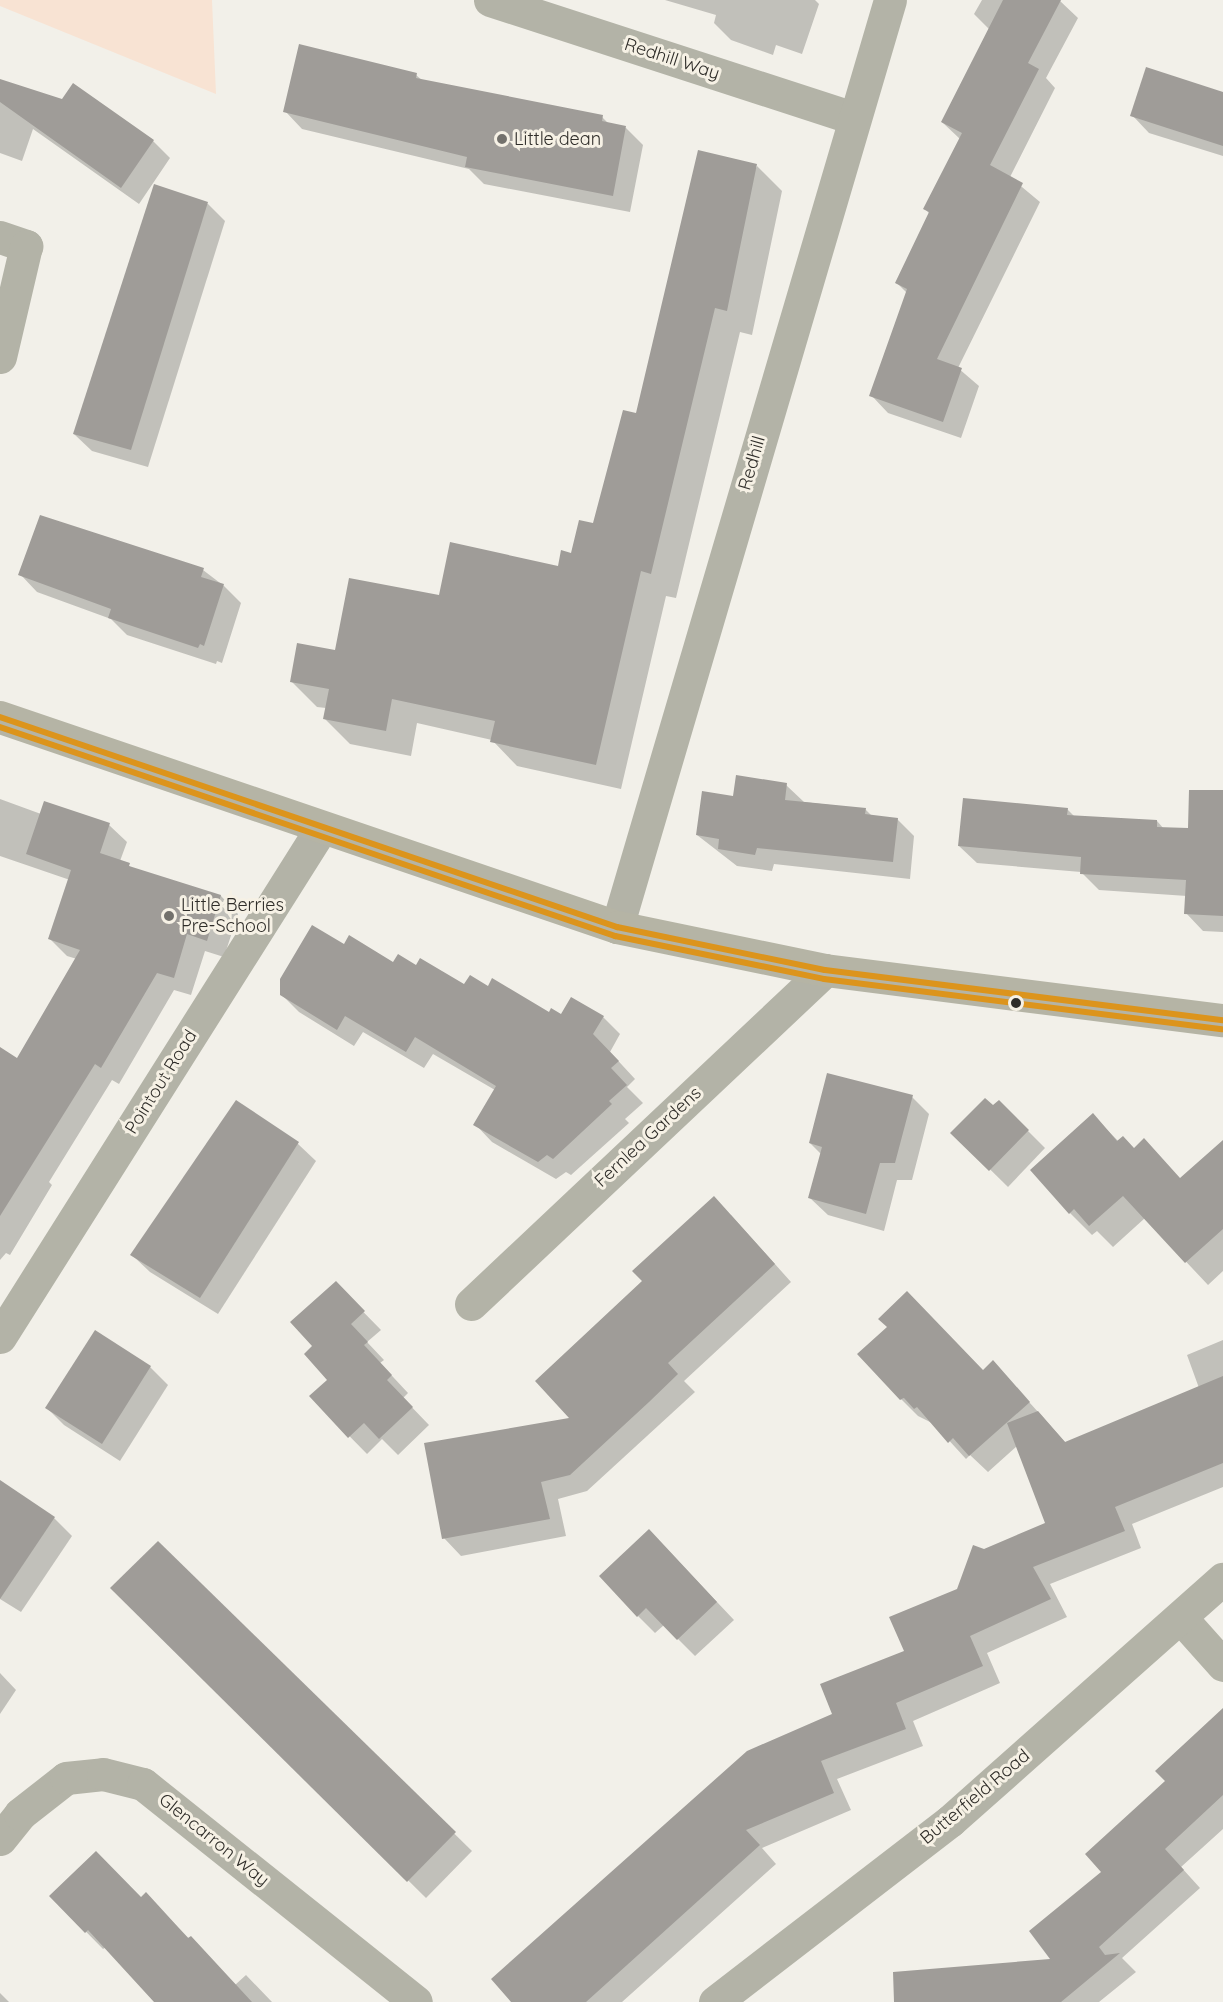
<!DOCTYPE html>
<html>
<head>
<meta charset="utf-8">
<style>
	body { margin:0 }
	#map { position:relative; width:1223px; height:2002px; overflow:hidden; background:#f2f0e9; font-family:Quicksand,sans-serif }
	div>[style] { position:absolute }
	.green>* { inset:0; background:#f8e3d3 }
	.shadow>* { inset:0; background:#0003 }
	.building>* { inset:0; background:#9f9c98 }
	.minor>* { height:33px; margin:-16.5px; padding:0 16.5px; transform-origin:16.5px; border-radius:16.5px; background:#b3b3a7 }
	.major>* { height:33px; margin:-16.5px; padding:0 16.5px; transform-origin:16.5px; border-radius:16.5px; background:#b5b4a5 }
	.bus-1>* { height:6px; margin:-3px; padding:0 3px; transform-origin:3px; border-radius:3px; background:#dc941c }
	.bus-2>* { height:6px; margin:-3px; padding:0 3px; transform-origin:3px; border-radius:3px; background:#dc941c }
	.dots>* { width:16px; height:16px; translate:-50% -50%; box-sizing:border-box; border:3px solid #f6f1e5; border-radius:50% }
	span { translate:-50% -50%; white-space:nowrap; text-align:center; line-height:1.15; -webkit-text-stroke:6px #f6f1e5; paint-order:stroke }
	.street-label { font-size:18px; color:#2f2d29 }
	.poi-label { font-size:18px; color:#2f2d29 }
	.left { translate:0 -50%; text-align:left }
</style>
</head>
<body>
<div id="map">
	<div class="green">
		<i style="clip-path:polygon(0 0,212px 0,216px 94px,0 6px)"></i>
	</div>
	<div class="shadow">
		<i style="clip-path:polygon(665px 0,815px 0,819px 4px,802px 54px,776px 45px,773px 55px,731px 40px,714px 23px,716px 15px)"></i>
		<i style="clip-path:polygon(982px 0,1059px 0,1078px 18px,1046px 78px,1055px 88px,1010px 177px,1040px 202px,958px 368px,979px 386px,961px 438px,888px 413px,871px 395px,907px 293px,897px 283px,930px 214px,925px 209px,960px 139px,942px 122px,989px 29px,974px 14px)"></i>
		<i style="clip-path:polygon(416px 75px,423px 81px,602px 117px,609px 124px,626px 128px,643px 145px,630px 212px,484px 184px,469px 169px,302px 129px,285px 111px)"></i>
		<i style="clip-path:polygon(0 81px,153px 141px,170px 158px,139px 204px,33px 129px,22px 161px,0 153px)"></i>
		<i style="clip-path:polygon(1223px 94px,1223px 156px,1149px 133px,1132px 115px)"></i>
		<i style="clip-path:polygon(757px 166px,782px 191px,752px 335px,740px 332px,676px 598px,666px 596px,621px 789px,517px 766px,492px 740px,417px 723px,411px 756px,350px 744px,324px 718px,326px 708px,317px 707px,291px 681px,336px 652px,440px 597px,559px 567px,572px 555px,594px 525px,637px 415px)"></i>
		<i style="clip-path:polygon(155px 186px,208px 204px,225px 221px,148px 467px,92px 451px,74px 434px)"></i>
		<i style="clip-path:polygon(41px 517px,203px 570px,224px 586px,241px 603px,222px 663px,217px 661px,216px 664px,127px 635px,111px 619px,37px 592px,20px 574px)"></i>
		<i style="clip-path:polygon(786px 785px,804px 802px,865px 809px,872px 816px,897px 819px,914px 836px,910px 879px,774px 864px,772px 871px,737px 866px,697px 835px)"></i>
		<i style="clip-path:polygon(0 799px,41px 814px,109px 825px,127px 842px,120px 861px,134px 869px,221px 896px,238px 914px,224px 957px,205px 951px,191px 995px,174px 990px,119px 1084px,112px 1080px,49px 1182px,52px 1185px,10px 1255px,6px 1253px,0 1260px,0 1054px,17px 1060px,77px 959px,67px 956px,49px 938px,70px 880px,0 856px)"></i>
		<i style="clip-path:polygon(1067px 809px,1075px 817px,1157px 821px,1164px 829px,1223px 833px,1223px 932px,1203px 931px,1186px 913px,1187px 896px,1099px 890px,1081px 872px,977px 863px,959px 846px)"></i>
		<i style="clip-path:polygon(344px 946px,393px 964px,417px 967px,464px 986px,489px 988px,549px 1014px,603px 1017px,620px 1034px,610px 1052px,635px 1079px,627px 1087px,643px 1103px,625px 1119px,629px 1123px,571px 1175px,566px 1172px,556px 1179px,492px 1142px,475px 1124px,495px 1090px,433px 1054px,424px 1068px,363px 1032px,354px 1046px,299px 1012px,281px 994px)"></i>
		<i style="clip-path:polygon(912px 1097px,929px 1114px,912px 1180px,897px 1180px,884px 1231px,828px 1215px,810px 1198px,821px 1154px,810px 1143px)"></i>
		<i style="clip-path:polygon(236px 1102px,298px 1144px,316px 1161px,218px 1314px,150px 1272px,132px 1255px)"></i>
		<i style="clip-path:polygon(999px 1102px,1045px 1148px,1008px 1187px,953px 1133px)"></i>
		<i style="clip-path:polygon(1093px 1115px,1119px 1142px,1134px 1150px,1144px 1140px,1223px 1227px,1223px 1271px,1208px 1285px,1145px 1218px,1113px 1247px,1097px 1231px,1092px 1235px,1070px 1213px)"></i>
		<i style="clip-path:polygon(731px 1215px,791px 1282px,684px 1381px,695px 1392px,587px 1491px,558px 1499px,566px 1536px,461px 1556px,444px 1538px,572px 1419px)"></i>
		<i style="clip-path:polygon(335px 1283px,381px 1330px,367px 1342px,384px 1360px,380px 1363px,408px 1393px,403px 1398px,429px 1425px,398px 1455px,382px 1439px,367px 1454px,311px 1397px,329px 1380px,315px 1346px)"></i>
		<i style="clip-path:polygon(95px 1332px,150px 1367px,168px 1385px,120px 1461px,64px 1425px,47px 1408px)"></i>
		<i style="clip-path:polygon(1223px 1340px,1223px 1487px,1132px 1524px,1141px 1548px,1050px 1584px,1067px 1617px,987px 1653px,1000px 1683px,913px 1721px,923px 1746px,837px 1779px,851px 1810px,762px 1848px,776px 1864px,622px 2002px,513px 2002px,906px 1652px,958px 1591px,984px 1551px,1047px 1523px,1017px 1446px,988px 1472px,970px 1455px,966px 1459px,934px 1424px,918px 1416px,901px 1399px,983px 1371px,993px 1362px,1066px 1443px,1199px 1388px,1187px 1355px)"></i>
		<i style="clip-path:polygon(0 1482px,54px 1518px,72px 1536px,21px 1612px,0 1599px)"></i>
		<i style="clip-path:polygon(158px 1543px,472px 1851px,426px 1898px,113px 1588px)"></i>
		<i style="clip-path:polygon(666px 1548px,734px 1620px,695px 1656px,664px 1625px,655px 1633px,638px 1616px)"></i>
		<i style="clip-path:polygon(0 1673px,16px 1690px,0 1714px)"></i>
		<i style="clip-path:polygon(1223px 1732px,1223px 1829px,1181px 1867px,1200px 1888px,1122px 1958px,1136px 1972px,1099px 2002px,933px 2002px,1052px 1961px,1103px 1872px)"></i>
		<i style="clip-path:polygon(146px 1895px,235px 1985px,246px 1975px,272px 2002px,167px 2002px,106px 1947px,103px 1949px,51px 1896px,141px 1899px)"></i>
		<i style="clip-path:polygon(0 1993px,9px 2002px,0 2002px)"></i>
	</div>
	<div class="building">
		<i style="clip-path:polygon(1003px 0,1061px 0,1028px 63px,1039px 69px,990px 165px,1023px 183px,937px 359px,962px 368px,943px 422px,869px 396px,907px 289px,895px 283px,929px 212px,923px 209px,962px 133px,941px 122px)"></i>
		<i style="clip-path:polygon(299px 44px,417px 73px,416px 78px,603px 115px,602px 121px,626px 126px,613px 196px,465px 167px,467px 157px,283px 112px)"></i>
		<i style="clip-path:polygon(1146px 67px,1223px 92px,1223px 146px,1130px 116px)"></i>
		<i style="clip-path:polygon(0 79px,62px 99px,73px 83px,154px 140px,121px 188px,0 102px)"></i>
		<i style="clip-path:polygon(698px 150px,757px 164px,727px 311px,715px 308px,651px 574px,641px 571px,596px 765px,490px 742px,495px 721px,392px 699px,386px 731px,323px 719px,329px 689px,290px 682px,297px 643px,335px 650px,349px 578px,439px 595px,450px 542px,558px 566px,561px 550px,571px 553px,579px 520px,593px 523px,623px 410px,636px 413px)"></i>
		<i style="clip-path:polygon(154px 184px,208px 202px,131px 450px,73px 434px)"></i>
		<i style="clip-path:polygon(40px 515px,204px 568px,201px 577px,224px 584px,204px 646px,200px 644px,198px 648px,108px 618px,111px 609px,18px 575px)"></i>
		<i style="clip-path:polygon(736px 775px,787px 783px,785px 800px,866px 808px,865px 814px,898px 818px,893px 862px,757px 848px,755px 855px,718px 849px,719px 839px,696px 835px,702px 791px,733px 796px)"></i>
		<i style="clip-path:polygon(1189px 790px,1223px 790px,1223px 916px,1184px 914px,1186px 880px,1080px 874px,1081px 857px,958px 846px,963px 798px,1068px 808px,1067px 815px,1157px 820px,1157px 827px,1188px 828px)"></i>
		<i style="clip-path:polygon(44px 801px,110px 823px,100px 853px,130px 863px,129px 866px,221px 895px,207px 941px,187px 934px,174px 978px,157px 973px,101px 1068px,95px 1064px,0 1216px,0 1047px,17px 1058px,80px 950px,48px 939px,71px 870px,26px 854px)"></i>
		<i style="clip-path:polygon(312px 925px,344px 944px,349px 935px,393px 962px,398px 954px,416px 965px,420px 958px,464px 984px,470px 975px,488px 986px,492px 978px,549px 1012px,551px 1008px,561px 1014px,571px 997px,604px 1016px,593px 1034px,619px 1061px,611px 1068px,627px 1085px,609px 1101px,612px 1104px,553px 1159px,547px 1155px,538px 1162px,473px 1125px,496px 1086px,415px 1037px,406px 1052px,345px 1016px,337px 1030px,280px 995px,280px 979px)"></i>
		<i style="clip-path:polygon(827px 1073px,913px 1095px,895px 1163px,880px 1163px,866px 1214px,808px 1198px,822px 1147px,809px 1143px)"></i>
		<i style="clip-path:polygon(985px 1098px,993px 1105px,999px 1100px,1029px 1130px,989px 1171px,950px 1133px)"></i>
		<i style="clip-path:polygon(236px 1100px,299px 1142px,200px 1298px,130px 1255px)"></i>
		<i style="clip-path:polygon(1093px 1113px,1117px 1141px,1123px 1136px,1134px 1148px,1144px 1138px,1180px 1178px,1223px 1140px,1223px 1229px,1185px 1263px,1123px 1196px,1089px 1226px,1074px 1209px,1069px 1214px,1030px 1170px)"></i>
		<i style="clip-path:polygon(714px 1196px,775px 1264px,668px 1363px,678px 1374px,649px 1402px,570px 1475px,541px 1482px,550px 1519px,442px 1539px,424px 1443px,569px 1418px,535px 1381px,642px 1281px,632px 1271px)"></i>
		<i style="clip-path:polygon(336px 1281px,365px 1311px,351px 1324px,368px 1342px,364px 1345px,392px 1375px,387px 1380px,413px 1407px,379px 1439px,364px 1423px,348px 1438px,309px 1396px,327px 1380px,304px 1354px,312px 1346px,290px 1322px)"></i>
		<i style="clip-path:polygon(907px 1291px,983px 1370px,993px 1360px,1030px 1402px,969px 1456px,953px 1438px,948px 1443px,917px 1407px,914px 1409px,904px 1398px,900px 1400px,857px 1354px,887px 1327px,878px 1319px)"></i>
		<i style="clip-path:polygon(95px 1330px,151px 1366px,102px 1444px,45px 1408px)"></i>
		<i style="clip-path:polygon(1223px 1376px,1223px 1463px,1115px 1507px,1125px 1531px,1033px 1567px,1051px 1599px,970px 1636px,983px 1666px,896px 1703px,906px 1729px,821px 1761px,834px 1793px,746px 1830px,760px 1845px,586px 2002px,511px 2002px,491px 1979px,747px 1751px,832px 1714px,820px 1684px,904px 1651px,889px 1617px,957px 1589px,973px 1545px,984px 1549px,1045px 1523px,1007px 1423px,1038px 1411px,1065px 1442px)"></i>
		<i style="clip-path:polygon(0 1480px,55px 1517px,0 1599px)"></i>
		<i style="clip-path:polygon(649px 1529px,717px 1602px,677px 1640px,646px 1608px,637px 1617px,599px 1576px)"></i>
		<i style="clip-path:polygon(158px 1541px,456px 1832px,407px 1882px,110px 1588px)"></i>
		<i style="clip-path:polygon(1223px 1708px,1223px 1795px,1165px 1849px,1184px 1870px,1099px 1947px,1105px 1955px,1120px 1953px,1061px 2002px,894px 2002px,893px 1972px,1050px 1959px,1029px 1931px,1101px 1872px,1085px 1854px,1165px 1781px,1155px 1771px)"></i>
		<i style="clip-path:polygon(96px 1851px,141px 1897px,146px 1892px,188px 1938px,191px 1936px,252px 2002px,154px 2002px,88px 1930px,85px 1933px,49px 1896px)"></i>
	</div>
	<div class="minor">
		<i style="left:490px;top:0;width:382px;rotate:18deg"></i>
		<i style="left:0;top:237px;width:28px;rotate:19deg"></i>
		<i style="left:26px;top:246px;width:114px;rotate:103.2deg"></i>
		<i style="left:617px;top:927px;width:966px;rotate:-73.59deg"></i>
		<i style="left:471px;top:1304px;width:487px;rotate:-43.3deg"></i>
		<i style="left:0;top:1337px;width:603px;rotate:-57.73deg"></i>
		<i style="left:1181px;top:1618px;width:63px;rotate:48.2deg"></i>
		<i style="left:0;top:1839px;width:32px;rotate:-51deg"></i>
		<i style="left:20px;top:1814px;width:58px;rotate:-38deg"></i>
		<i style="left:66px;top:1778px;width:37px;rotate:-6deg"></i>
		<i style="left:103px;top:1774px;width:41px;rotate:14deg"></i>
		<i style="left:143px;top:1784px;width:349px;rotate:38.6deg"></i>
		<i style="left:715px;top:2002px;width:297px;rotate:-37.6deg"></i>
		<i style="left:950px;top:1821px;width:365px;rotate:-41.6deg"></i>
	</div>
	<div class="major">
		<i style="left:0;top:717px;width:652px;rotate:18.8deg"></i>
		<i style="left:617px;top:927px;width:212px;rotate:11.7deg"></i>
		<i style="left:825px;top:970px;width:401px;rotate:7.2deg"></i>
	</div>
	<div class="bus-1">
		<i style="left:0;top:717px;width:652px;rotate:18.8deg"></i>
		<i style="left:617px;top:927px;width:212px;rotate:11.7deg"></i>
		<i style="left:825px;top:970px;width:401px;rotate:7.2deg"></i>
	</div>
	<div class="bus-2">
		<i style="left:0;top:727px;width:650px;rotate:18.77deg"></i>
		<i style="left:615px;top:936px;width:213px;rotate:11.6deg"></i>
		<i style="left:824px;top:979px;width:401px;rotate:7.2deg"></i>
	</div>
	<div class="dots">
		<i style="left:502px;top:139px;background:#73716c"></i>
		<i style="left:169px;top:916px;background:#73716c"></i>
		<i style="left:1016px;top:1003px;background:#2f2d29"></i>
	</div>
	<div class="street-label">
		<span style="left:672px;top:59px;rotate:18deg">Redhill Way</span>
		<span style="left:752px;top:463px;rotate:-74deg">Redhill</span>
		<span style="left:161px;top:1082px;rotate:-58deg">Pointout Road</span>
		<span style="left:648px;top:1137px;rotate:-43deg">Fernlea Gardens</span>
		<span style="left:975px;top:1797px;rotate:-40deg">Butterfield Road</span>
		<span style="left:214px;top:1840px;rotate:39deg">Glencarron Way</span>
	</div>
	<div class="poi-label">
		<span class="left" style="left:514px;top:139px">Little dean</span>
		<span class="left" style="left:181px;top:916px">Little Berries<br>Pre-School</span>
	</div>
</div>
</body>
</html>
